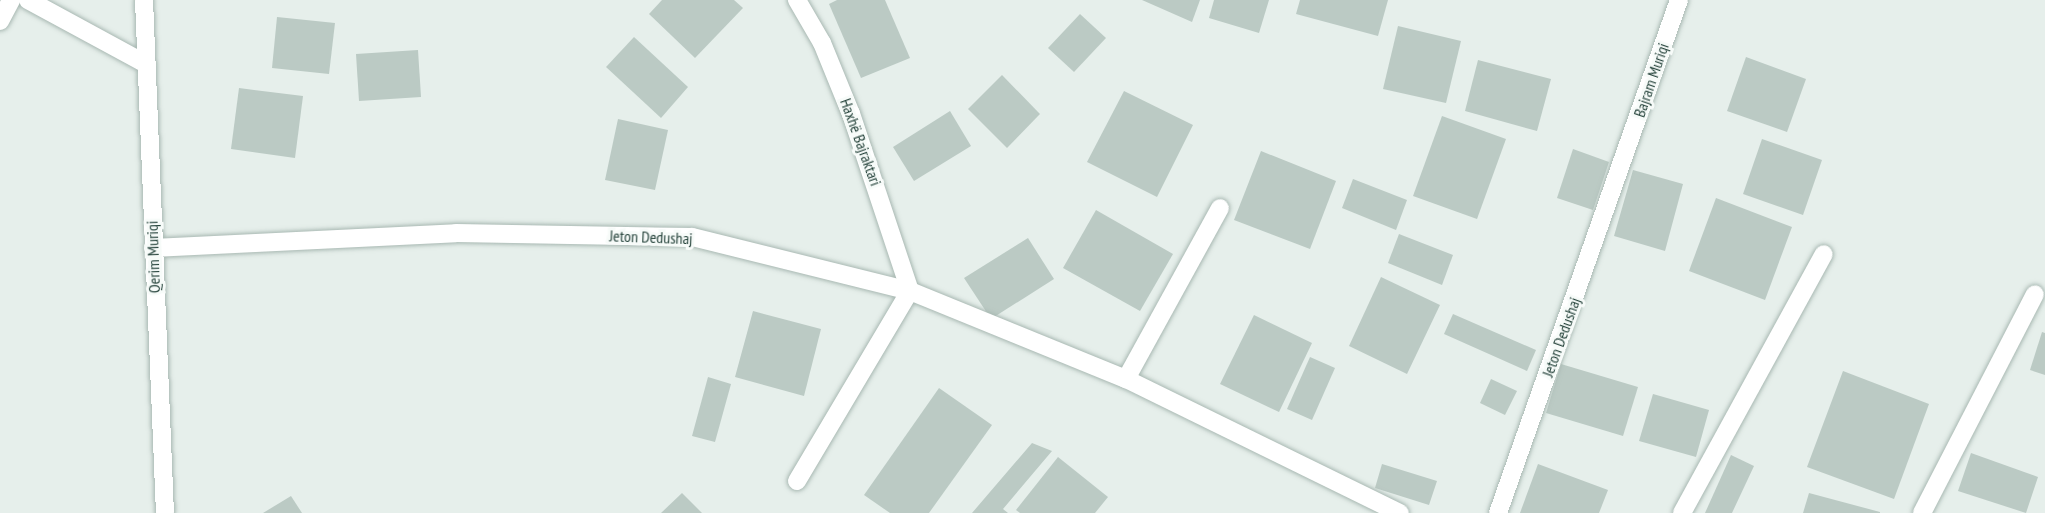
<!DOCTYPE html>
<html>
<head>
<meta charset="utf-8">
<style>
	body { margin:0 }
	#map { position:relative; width:2045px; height:513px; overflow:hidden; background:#e6efeb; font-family:"PT Sans Narrow",sans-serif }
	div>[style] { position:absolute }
	.building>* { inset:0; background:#bbcac4 }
	.roads { filter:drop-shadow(0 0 2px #a8b8b2) drop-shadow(0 0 2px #a8b8b2) }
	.lane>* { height:18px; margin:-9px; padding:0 9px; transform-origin:9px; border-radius:9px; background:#fff }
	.street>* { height:18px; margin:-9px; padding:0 9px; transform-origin:9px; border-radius:9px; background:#fff }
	span { translate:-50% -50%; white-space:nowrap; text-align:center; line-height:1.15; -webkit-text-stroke:6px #f7fbf9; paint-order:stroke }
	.street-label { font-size:16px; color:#24423a }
</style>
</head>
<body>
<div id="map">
	<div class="building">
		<i style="clip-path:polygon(662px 0,734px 0,743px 8px,695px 58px,649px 14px)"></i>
		<i style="clip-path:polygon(837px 0,885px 0,910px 58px,861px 78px,829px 4px)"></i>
		<i style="clip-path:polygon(1142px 0,1200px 0,1192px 22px)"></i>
		<i style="clip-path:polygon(1214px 0,1269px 0,1259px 33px,1209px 18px)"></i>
		<i style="clip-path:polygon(1300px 0,1388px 0,1378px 36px,1296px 14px)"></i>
		<i style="clip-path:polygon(1080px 14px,1106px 38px,1074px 72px,1048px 48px)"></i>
		<i style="clip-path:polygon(277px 17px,335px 23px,329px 74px,272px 68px)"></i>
		<i style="clip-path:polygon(1398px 26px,1461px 41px,1446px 103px,1383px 89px)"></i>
		<i style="clip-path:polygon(634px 37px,688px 87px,661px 118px,606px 67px)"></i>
		<i style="clip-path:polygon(418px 50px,421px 97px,359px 101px,356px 54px)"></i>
		<i style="clip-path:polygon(1746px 57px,1806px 79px,1787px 132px,1727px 111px)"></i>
		<i style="clip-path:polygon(1478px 60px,1551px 79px,1537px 131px,1465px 111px)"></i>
		<i style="clip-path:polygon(1002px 75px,1040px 114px,1007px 148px,968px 109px)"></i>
		<i style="clip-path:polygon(239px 88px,303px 96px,295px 158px,231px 149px)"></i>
		<i style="clip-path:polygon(1124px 91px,1193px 125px,1157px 197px,1087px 162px)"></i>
		<i style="clip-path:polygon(950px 111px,971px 146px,914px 181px,893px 147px)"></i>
		<i style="clip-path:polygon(1442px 116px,1506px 139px,1477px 219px,1413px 196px)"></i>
		<i style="clip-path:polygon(618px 119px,668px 130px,655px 190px,605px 180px)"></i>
		<i style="clip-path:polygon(1762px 139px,1822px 160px,1803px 215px,1743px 194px)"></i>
		<i style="clip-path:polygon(1573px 149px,1609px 162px,1593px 210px,1557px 198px)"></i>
		<i style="clip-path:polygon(1261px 151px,1336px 181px,1310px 249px,1234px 220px)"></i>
		<i style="clip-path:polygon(1633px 170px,1683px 184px,1665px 251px,1614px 236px)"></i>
		<i style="clip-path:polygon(1353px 179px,1407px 200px,1396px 230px,1342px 208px)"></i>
		<i style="clip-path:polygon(1716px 198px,1792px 227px,1765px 300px,1689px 271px)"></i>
		<i style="clip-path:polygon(1096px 210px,1173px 254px,1140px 311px,1063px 268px)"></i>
		<i style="clip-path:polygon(1399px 234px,1453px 255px,1442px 285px,1388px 263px)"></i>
		<i style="clip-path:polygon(1028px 238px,1054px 279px,991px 319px,964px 278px)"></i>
		<i style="clip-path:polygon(1381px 277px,1440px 305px,1407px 374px,1349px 346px)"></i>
		<i style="clip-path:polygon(753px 311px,821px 329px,804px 396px,735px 377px)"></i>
		<i style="clip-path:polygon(1453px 314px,1536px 350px,1527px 371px,1444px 334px)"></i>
		<i style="clip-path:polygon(1254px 315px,1312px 343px,1279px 412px,1220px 384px)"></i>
		<i style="clip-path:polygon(2042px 332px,2045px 333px,2045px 375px,2030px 370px)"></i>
		<i style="clip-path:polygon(1310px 357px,1335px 368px,1312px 420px,1287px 409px)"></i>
		<i style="clip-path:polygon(1561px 364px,1638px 387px,1623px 436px,1546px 413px)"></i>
		<i style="clip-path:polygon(1843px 371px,1929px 404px,1894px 499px,1807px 467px)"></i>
		<i style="clip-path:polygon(708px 377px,731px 384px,715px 442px,692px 436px)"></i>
		<i style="clip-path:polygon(1491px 379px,1517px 391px,1505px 415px,1480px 403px)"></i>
		<i style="clip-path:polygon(939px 388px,992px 425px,929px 513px,890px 513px,864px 495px)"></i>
		<i style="clip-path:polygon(1653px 394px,1709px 410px,1696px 457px,1639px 441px)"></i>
		<i style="clip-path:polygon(1032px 443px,1052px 451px,1003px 509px,1008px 513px,972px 513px)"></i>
		<i style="clip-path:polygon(1971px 453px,2038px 477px,2026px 513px,1958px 491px)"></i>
		<i style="clip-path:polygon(1731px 455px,1754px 466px,1732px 513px,1705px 513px)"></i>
		<i style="clip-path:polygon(1058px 457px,1108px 497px,1095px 513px,1020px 513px,1016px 510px)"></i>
		<i style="clip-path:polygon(1382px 464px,1437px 481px,1429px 505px,1375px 488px)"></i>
		<i style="clip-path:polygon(1538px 464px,1608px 490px,1599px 513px,1520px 513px)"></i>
		<i style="clip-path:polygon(682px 493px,702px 513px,661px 513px)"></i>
		<i style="clip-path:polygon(1809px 493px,1880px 512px,1880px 513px,1803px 513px)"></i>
		<i style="clip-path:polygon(291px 496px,302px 513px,263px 513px)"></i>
	</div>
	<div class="roads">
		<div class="lane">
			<i style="left:28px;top:0;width:134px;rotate:28.5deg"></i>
			<i style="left:0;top:21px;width:24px;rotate:-62deg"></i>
		</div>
		<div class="street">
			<i style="left:144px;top:0;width:513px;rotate:87.66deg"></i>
			<i style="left:153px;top:248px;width:303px;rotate:-2.8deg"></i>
			<i style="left:456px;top:233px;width:236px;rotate:1deg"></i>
			<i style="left:692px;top:237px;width:225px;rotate:13.9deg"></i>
			<i style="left:910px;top:291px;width:233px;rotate:22.2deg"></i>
			<i style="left:1126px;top:379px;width:305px;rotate:26.1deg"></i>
			<i style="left:1126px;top:379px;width:195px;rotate:-61.2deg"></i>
			<i style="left:797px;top:481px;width:221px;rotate:-59.3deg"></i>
			<i style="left:910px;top:291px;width:187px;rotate:-108.4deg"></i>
			<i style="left:851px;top:114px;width:77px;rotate:-112.2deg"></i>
			<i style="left:822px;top:43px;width:50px;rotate:-120.2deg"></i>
			<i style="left:1498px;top:513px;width:544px;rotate:-70.57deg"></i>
			<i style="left:1682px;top:513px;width:295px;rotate:-61.3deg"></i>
			<i style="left:1922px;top:513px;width:246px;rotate:-62.7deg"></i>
		</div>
	</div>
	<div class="street-label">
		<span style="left:1651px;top:80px;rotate:-71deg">Bajram Muriqi</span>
		<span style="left:861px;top:142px;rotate:70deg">Haxhë Bajraktari</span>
		<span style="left:651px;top:237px;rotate:2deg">Jeton Dedushaj</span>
		<span style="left:153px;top:257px;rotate:-92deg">Qerim Muriqi</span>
		<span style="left:1561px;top:337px;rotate:-70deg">Jeton Dedushaj</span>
	</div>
</div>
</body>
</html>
